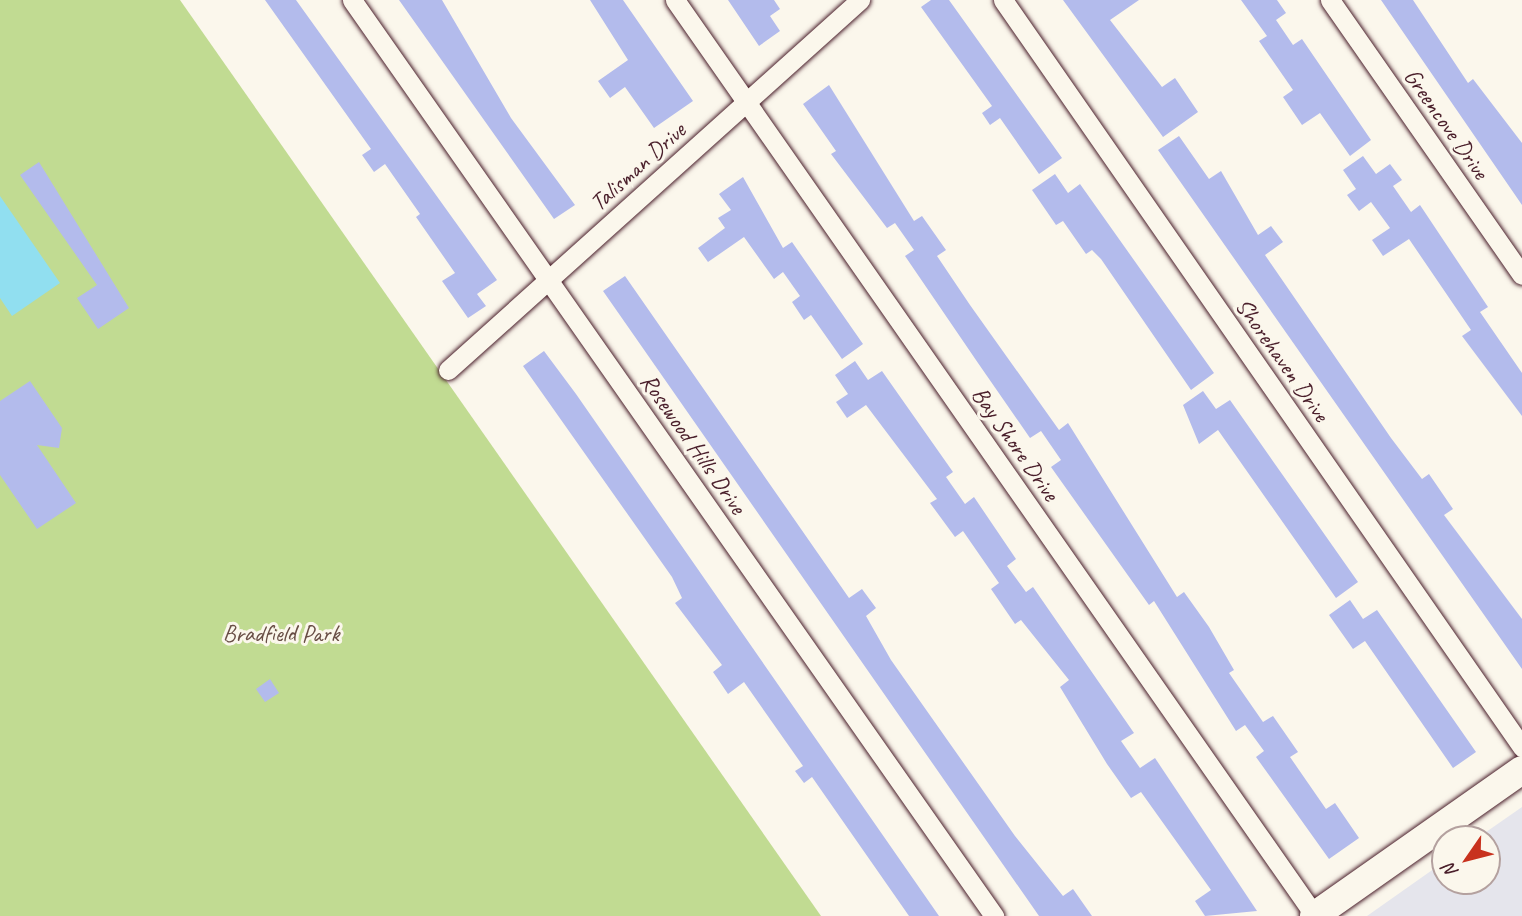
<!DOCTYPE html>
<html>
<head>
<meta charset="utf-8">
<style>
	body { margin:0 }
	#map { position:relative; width:1522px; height:916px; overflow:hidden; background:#fbf7ec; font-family:Caveat,sans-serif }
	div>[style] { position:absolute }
	.built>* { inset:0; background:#e5e5ec }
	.green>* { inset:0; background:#c1db92 }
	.water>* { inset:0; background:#91dff0 }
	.building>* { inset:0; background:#b3bbec }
	.roads { filter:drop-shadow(0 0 2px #4a1f2b) drop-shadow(0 0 2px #4a1f2b) }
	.street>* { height:19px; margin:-9.5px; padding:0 9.5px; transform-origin:9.5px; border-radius:9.5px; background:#fbf7ec }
	.secondary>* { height:28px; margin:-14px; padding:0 14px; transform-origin:14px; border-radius:14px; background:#fbf7ec }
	span { translate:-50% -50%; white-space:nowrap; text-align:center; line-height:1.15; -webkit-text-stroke:6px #fbf7ec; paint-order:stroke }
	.street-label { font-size:24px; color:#4a1f2b }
	.park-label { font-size:24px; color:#684e45 }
	.north { position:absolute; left:1431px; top:825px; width:70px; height:70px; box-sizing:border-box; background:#fbf7ec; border:2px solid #b4a19f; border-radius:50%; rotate:235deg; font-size:19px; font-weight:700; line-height:28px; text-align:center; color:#4a1f2b }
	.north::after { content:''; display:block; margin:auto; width:24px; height:32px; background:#c8321e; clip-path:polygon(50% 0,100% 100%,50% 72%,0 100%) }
</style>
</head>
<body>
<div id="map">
	<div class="built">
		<i style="clip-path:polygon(1522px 807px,1522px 916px,1367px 916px,1445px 861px,1445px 881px,1487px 881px,1487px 839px,1476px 839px)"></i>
	</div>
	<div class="green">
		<i style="clip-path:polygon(0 0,180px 0,821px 916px,0 916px)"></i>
	</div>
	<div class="water">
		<i style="clip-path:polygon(0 196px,60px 283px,12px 316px,0 298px)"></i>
	</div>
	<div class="building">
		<i style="clip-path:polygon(265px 0,296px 0,497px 280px,477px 294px,486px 306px,468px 318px,442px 281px,455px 273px,416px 217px,420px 214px,385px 164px,374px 172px,362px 155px,371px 149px)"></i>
		<i style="clip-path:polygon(399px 0,442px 0,511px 118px,575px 205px,554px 219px)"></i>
		<i style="clip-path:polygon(590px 0,623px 0,693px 101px,654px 128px,625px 87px,610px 98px,598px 81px,628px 60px)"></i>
		<i style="clip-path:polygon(728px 0,774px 0,780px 9px,770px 16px,780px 31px,759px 46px)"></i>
		<i style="clip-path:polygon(931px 0,949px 0,1062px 158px,1039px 174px,1000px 118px,990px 125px,982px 113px,992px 106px,921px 7px)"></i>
		<i style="clip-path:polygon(1063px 0,1139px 0,1110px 20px,1162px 87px,1175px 78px,1198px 112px,1163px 137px)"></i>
		<i style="clip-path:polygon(1241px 0,1277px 0,1286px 13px,1276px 20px,1293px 45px,1302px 39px,1371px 140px,1350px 156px,1320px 113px,1302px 125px,1283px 97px,1293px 90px,1259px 41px,1267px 36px)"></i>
		<i style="clip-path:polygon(1381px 0,1413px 0,1468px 83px,1473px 79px,1522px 143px,1522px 205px)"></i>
		<i style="clip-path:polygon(829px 85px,914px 221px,922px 216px,946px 250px,937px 256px,970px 305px,1059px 430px,1068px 423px,1177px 597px,1184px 592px,1209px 627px,1234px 670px,1229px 673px,1263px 722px,1273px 716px,1298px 752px,1290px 757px,1326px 809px,1335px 803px,1359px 838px,1329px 859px,1256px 757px,1264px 751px,1245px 725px,1236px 731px,1154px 601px,1149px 605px,1051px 467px,1061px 460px,1041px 431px,1030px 438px,978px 363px,905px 256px,914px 250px,895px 223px,887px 228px,831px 154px,836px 151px,803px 104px)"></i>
		<i style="clip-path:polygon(1179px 136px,1209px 179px,1221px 171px,1258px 235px,1271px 226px,1283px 242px,1265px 255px,1391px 438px,1422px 479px,1429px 474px,1453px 509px,1444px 515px,1522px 619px,1522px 669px,1158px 150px)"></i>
		<i style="clip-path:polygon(1363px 156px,1376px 174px,1390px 164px,1402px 180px,1393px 186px,1411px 212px,1420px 205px,1488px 307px,1480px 312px,1522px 373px,1522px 416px,1462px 336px,1471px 330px,1409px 239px,1383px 256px,1372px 240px,1390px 228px,1371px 202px,1359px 211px,1347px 195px,1356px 189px,1343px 170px)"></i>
		<i style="clip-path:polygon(39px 162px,129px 308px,98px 329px,77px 298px,97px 285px,20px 175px)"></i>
		<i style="clip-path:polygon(1055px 174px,1068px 193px,1080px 184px,1214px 373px,1191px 390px,1101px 259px,1092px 250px,1086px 254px,1063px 221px,1056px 225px,1032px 190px)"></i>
		<i style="clip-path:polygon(743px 177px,783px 248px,792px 242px,863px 344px,842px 359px,811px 315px,804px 320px,792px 302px,800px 296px,783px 272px,774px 279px,744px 237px,708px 262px,698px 248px,725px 228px,718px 218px,731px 210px,719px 194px)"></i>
		<i style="clip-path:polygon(625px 276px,849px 598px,862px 589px,876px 608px,866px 616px,891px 660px,1015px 836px,1063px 896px,1073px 889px,1092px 916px,1039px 916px,603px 291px)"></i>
		<i style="clip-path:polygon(544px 351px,576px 394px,939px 916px,909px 916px,812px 777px,804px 783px,795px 771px,803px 766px,744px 682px,728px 694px,713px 672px,722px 665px,675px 603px,682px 598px,672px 577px,523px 366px)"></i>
		<i style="clip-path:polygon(855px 361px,868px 380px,882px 371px,953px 472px,946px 477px,965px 504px,974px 497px,1016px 559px,1007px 566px,1026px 592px,1033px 587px,1134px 733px,1121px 741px,1140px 768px,1155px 758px,1257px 911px,1205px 916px,1195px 901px,1211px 890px,1141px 792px,1131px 798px,1107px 764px,1060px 687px,1069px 680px,1021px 620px,1015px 624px,991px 589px,999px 583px,963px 531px,955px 537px,930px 503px,937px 499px,866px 405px,847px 418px,836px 402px,848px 394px,835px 375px)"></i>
		<i style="clip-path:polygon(30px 381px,62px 428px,59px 448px,37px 445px,76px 503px,37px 529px,0 475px,0 401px)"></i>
		<i style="clip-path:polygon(1203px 391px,1216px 409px,1230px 400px,1358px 582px,1336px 598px,1218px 430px,1199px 444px,1183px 405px)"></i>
		<i style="clip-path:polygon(1350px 600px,1363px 619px,1377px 610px,1476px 752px,1453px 768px,1365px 641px,1353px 649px,1329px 615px)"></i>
		<i style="clip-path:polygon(270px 679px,279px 693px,265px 702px,256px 689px)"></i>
	</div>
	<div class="roads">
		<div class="street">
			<i style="left:352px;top:0;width:1119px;rotate:54.97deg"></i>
			<i style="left:675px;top:0;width:1117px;rotate:55.06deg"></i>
			<i style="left:1003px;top:0;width:910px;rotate:55.21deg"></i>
			<i style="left:1330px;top:0;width:335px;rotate:55.1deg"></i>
			<i style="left:448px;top:370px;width:554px;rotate:-41.93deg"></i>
		</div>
		<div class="secondary">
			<i style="left:1314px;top:916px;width:254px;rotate:-35.1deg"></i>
		</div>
	</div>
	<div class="street-label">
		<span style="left:1446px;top:124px;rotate:55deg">Greencove Drive</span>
		<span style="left:638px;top:167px;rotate:-42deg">Talisman Drive</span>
		<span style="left:1282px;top:360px;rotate:55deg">Shorehaven Drive</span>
		<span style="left:693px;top:444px;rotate:55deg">Rosewood Hills Drive</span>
		<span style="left:1015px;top:444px;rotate:55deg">Bay Shore Drive</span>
	</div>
	<div class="park-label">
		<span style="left:281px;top:634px">Bradfield Park</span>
	</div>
	<div class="north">N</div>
</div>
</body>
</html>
